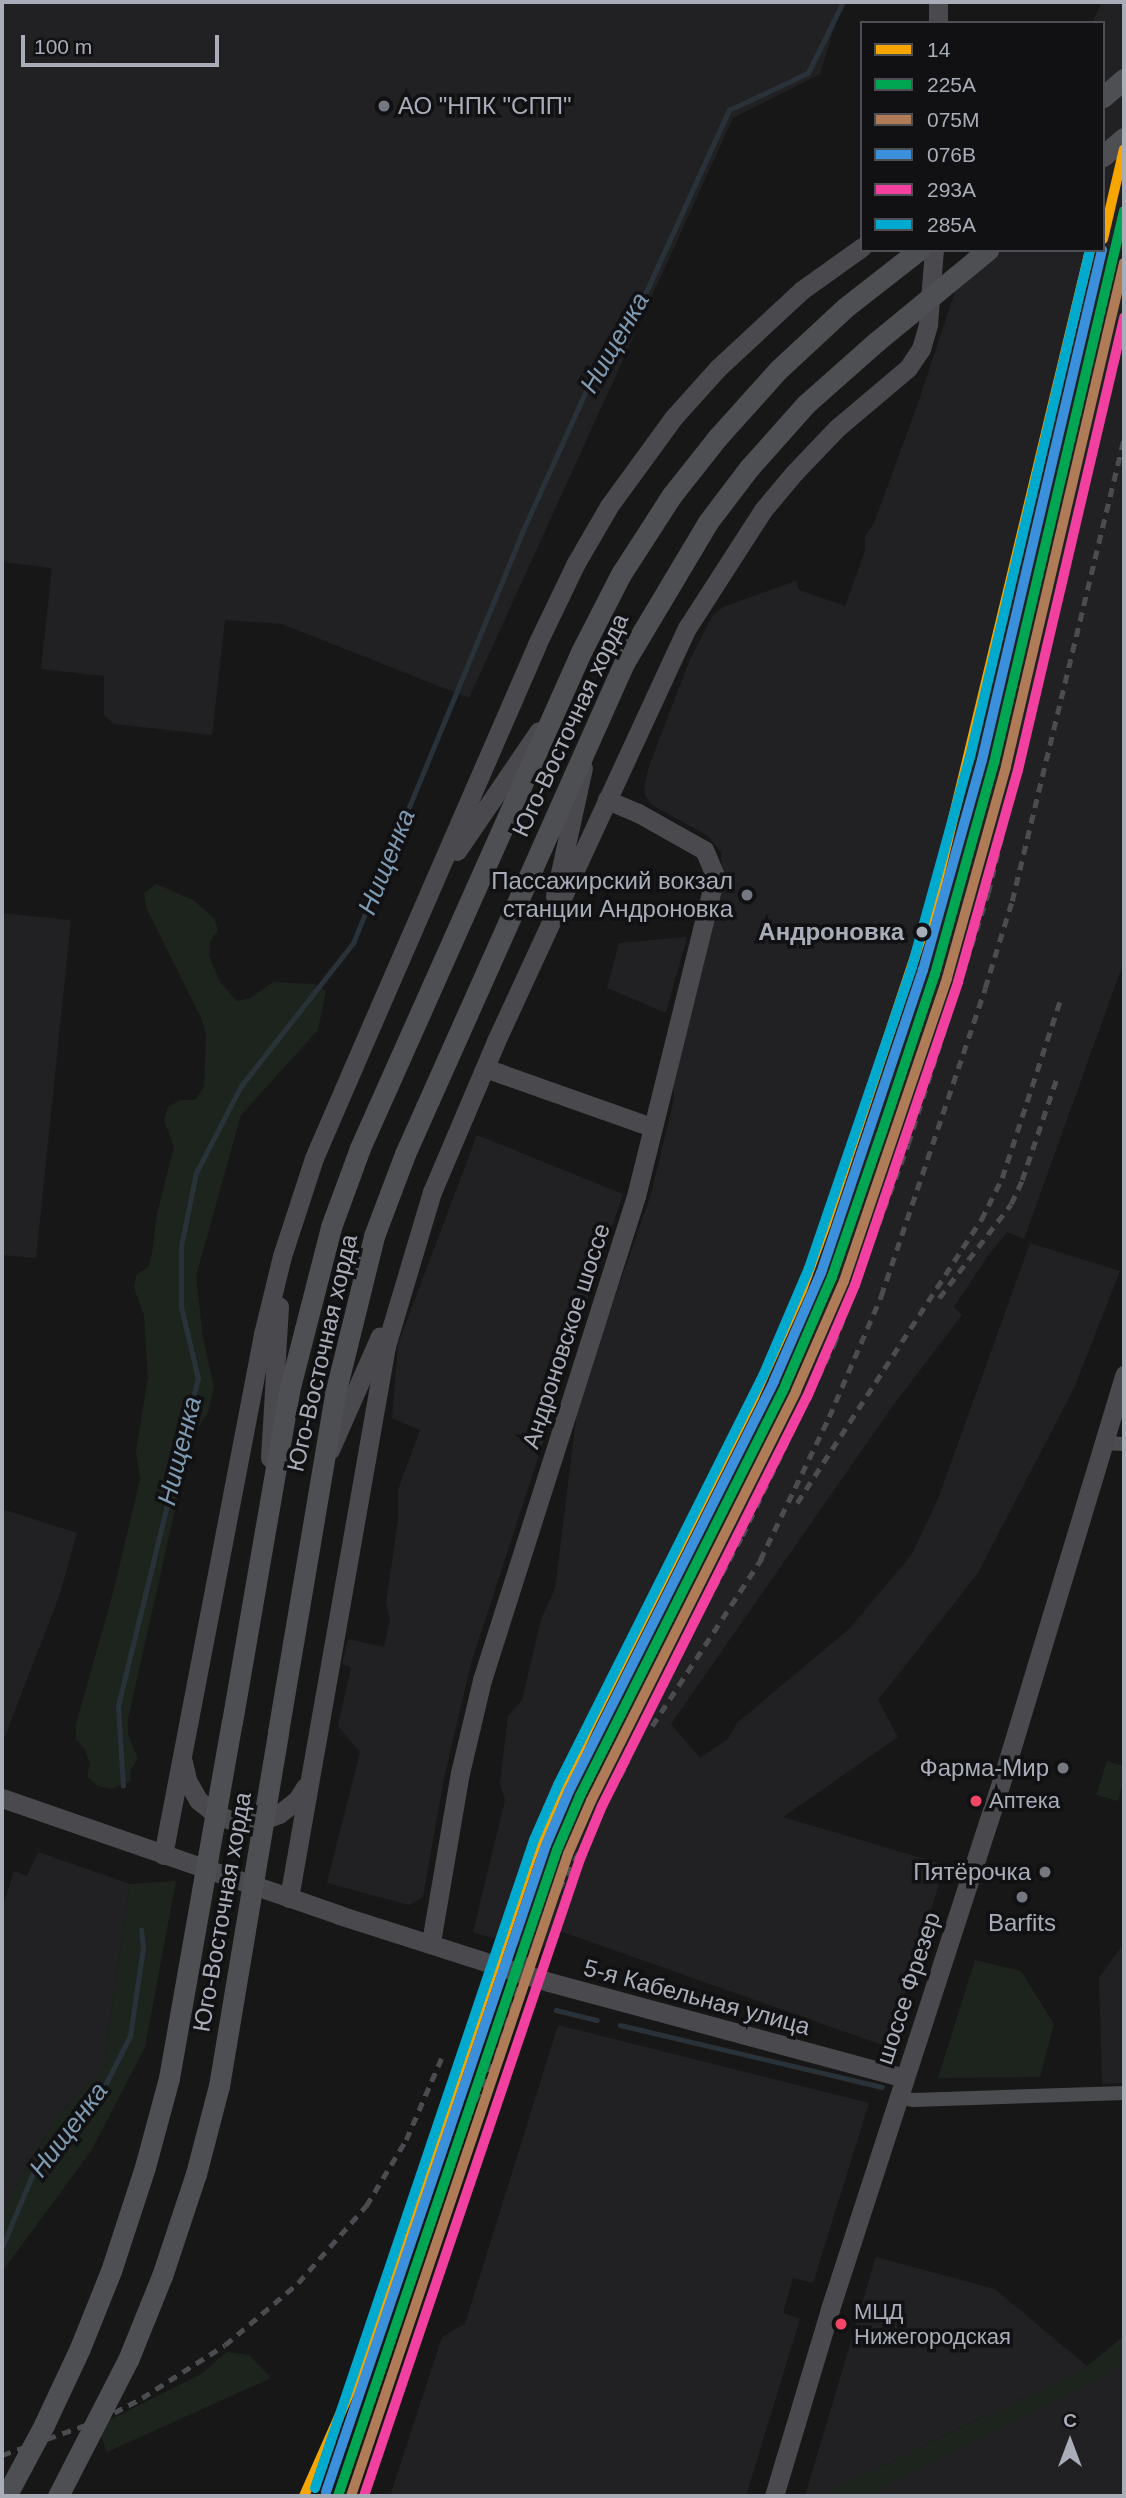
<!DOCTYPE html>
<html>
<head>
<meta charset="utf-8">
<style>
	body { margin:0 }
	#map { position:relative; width:1126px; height:2498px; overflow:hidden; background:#171717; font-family:Arial,sans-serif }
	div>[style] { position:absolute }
	.built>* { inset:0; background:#212123 }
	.green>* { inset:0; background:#1d241e }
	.stream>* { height:4.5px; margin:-2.25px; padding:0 2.25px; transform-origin:2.25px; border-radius:2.25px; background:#2a3239 }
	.street>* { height:14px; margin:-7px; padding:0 7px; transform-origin:7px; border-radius:7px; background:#4b4c50 }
	.secondary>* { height:19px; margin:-9.5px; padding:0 9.5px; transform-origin:9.5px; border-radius:9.5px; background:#4a4a4e }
	.primary>* { height:21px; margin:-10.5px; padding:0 10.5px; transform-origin:10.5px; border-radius:10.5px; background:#4d4f52 }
	.rail>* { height:4.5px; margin-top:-2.25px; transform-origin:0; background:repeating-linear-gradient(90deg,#4b4c4f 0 9px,transparent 0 16px) }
	.primary-bridge>* { height:21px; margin:-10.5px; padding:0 10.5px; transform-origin:10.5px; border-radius:10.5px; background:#4d4f52 }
	.rail-1>* { height:10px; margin:-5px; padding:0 5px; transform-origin:5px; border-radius:5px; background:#f7a600 }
	.rail-2>* { height:10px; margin:-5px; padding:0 5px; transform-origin:5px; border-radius:5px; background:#00a651 }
	.rail-3>* { height:10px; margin:-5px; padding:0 5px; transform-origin:5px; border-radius:5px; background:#b07c57 }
	.rail-4>* { height:10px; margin:-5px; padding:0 5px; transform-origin:5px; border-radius:5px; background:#3a90db }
	.rail-5>* { height:10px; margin:-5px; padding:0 5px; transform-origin:5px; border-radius:5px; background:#f240a1 }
	.rail-6>* { height:10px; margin:-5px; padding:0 5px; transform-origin:5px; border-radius:5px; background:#00a9ce }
	.dots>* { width:19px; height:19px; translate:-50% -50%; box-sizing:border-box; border:4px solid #111113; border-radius:50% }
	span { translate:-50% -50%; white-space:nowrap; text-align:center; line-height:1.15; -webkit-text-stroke:7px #111113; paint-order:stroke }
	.bus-label { font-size:22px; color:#a8adb8 }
	.left { translate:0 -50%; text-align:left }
	.poi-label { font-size:24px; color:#a8adb8 }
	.right { translate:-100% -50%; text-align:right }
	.street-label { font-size:24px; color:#a8adb8 }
	.stop-label { font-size:24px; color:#a8adb8; font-weight:700 }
	.water-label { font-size:26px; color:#7f9bb3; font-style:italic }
	.frame { position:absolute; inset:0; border:4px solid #a8adb8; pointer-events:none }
	.legend { position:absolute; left:860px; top:21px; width:245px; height:231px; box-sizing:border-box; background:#111113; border:2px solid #4d4f55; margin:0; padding:9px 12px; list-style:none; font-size:21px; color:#a8adb8 }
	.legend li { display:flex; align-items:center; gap:14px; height:35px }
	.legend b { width:35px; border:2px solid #4d4f55 }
	.north { position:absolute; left:1035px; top:2407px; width:70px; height:70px; -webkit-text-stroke:5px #111113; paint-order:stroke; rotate:0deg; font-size:19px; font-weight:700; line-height:28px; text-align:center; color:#a8adb8 }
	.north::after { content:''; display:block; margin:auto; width:24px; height:32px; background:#a8adb8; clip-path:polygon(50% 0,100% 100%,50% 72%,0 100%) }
	.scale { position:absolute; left:21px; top:35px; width:198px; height:32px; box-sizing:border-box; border:4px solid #a8adb8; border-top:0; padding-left:9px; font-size:21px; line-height:24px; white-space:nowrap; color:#a8adb8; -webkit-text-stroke:5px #111113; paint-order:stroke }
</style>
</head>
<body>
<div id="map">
	<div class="built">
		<i style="clip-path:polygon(2px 2px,842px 2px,820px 74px,733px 118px,469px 698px,282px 624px,225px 620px,212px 735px,114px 724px,104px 715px,104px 676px,41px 669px,52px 568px,2px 562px)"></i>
		<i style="clip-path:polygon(1102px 2px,1124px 2px,1124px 961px,1024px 1239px,1007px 1232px,987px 1257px,954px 1307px,962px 1315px,892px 1407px,671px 1724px,700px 1758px,728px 1739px,737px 1723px,850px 1628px,912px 1554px,938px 1499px,1030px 1243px,1120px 1271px,1074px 1388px,978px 1573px,878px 1700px,898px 1737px,783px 1817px,945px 1865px,888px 2047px,560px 1931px,537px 1952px,473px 1932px,505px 1800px,500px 1784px,508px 1716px,522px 1700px,541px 1619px,555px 1589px,578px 1403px,651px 1194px,674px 1099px,673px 1078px,722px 885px,721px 852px,708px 836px,652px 805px,646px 797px,644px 789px,648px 769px,690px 659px,713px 615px,723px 607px,796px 581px,799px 590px,845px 606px,865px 551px,865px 537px,874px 523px,917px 406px,969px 250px,1103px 250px,1103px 23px,1092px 23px)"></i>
		<i style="clip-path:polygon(2px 913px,71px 920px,36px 1258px,2px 1255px)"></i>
		<i style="clip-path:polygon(687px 937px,666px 1013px,607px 988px,619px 943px)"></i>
		<i style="clip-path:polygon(477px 1135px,623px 1194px,548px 1417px,546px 1434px,472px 1660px,444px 1778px,423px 1897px,409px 1905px,327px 1883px,360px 1752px,338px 1726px,351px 1667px,342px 1664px,348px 1639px,384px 1647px,390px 1619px,386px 1603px,398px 1520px,398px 1490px,420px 1430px,392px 1418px,398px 1344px)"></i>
		<i style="clip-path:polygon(2px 1509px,77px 1533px,60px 1594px,2px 1744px)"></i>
		<i style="clip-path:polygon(38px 1852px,130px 1884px,103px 2067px,56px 2118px,2px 2212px,2px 1909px,14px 1871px,27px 1876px)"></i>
		<i style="clip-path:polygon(1124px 1943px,1124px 2083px,1102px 2084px,1099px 1978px)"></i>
		<i style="clip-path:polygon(558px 2025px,869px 2103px,813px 2283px,793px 2278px,783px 2313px,800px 2319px,746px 2496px,390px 2496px,442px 2337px,465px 2324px)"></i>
		<i style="clip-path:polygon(876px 2257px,995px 2289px,1087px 2366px,821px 2496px,805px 2496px)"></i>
		<i style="clip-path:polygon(1124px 2360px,1124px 2496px,867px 2496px,1101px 2379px)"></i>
	</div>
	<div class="green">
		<i style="clip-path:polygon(156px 884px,193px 900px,214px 918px,218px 930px,210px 942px,209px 956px,220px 982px,237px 1001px,250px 998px,273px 982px,314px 984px,326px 991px,318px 1030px,241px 1115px,196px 1276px,203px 1338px,214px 1386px,208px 1413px,200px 1424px,188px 1452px,128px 1719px,128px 1734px,138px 1759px,130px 1771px,131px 1781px,111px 1789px,98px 1786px,87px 1777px,90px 1763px,85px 1750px,76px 1739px,76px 1724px,114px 1589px,140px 1479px,136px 1451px,148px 1377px,144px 1315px,134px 1288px,136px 1275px,148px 1267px,152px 1254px,157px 1214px,174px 1147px,164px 1120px,168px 1107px,180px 1100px,195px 1100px,204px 1087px,206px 1034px,202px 1020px,146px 907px,144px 893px)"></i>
		<i style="clip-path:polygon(1107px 1761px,1124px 1766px,1124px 1779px,1118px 1801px,1096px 1795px)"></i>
		<i style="clip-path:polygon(176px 1881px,145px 2047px,91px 2151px,2px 2272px,2px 2212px,56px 2118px,103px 2067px,130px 1884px)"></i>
		<i style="clip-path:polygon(975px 1960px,1021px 1971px,1054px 2024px,1040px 2077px,938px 2078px)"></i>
		<i style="clip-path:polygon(1124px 2336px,1124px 2360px,1101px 2379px,867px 2496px,821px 2496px,1087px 2366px)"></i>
		<i style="clip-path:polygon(227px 2352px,249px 2355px,271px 2378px,107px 2452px,101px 2436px,104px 2423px,201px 2374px)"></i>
	</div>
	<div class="stream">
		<i style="left:123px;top:1786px;width:80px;rotate:-93.6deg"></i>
		<i style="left:118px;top:1706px;width:337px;rotate:-76.3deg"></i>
		<i style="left:198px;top:1379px;width:74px;rotate:-103.3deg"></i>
		<i style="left:181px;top:1307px;width:61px;rotate:-90deg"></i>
		<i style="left:181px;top:1246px;width:75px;rotate:-78.4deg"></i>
		<i style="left:196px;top:1173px;width:98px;rotate:-62.7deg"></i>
		<i style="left:241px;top:1086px;width:182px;rotate:-51.9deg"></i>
		<i style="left:353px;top:943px;width:439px;rotate:-67.6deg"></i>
		<i style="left:520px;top:537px;width:182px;rotate:-65.7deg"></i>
		<i style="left:595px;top:371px;width:94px;rotate:-57.2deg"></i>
		<i style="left:646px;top:292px;width:200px;rotate:-65.5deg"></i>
		<i style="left:729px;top:110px;width:87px;rotate:-25.1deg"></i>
		<i style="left:808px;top:73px;width:79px;rotate:-63.8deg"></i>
		<i style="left:556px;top:2010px;width:42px;rotate:13.7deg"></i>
		<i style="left:620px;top:2025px;width:269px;rotate:13.3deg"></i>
		<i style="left:2px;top:2247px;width:82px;rotate:-67.2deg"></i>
		<i style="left:34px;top:2171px;width:90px;rotate:-47.3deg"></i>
		<i style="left:95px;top:2105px;width:77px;rotate:-63.1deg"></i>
		<i style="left:130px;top:2036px;width:89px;rotate:-81.6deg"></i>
		<i style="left:143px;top:1948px;width:18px;rotate:-96deg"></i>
	</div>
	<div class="street">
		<i style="left:1103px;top:1443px;width:21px;rotate:3deg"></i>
		<i style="left:898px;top:2097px;width:16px;rotate:11deg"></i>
		<i style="left:914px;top:2100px;width:210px;rotate:-1.9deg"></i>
	</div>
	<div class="secondary">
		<i style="left:938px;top:23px;width:21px;rotate:-90deg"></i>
		<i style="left:457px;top:851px;width:145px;rotate:-55.7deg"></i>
		<i style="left:555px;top:896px;width:131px;rotate:-77.7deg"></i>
		<i style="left:485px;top:1068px;width:177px;rotate:19.5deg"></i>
		<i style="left:330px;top:1450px;width:124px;rotate:-66.3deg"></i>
		<i style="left:270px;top:1458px;width:152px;rotate:-86.6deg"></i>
		<i style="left:183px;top:1762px;width:18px;rotate:77deg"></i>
		<i style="left:187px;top:1780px;width:23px;rotate:61deg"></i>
		<i style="left:198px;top:1800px;width:22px;rotate:39deg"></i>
		<i style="left:215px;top:1814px;width:22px;rotate:21deg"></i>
		<i style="left:236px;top:1822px;width:22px"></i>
		<i style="left:258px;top:1822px;width:22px;rotate:-21deg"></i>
		<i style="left:279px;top:1814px;width:23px;rotate:-38deg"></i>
		<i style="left:297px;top:1800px;width:15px;rotate:-58deg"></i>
		<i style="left:2px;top:1798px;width:357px;rotate:19.1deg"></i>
		<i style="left:339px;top:1915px;width:220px;rotate:17.7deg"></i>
		<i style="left:549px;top:1982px;width:368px;rotate:15.1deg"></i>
		<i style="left:163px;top:1855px;width:531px;rotate:-79.13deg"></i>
		<i style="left:263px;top:1334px;width:80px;rotate:-76.3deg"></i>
		<i style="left:282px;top:1256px;width:103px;rotate:-71.9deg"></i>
		<i style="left:314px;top:1158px;width:146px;rotate:-66.6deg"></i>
		<i style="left:372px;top:1024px;width:414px;rotate:-66.5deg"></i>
		<i style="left:537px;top:644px;width:90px;rotate:-64.3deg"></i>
		<i style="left:576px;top:563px;width:66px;rotate:-59.9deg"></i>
		<i style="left:609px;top:506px;width:110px;rotate:-53.9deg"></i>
		<i style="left:674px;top:417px;width:66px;rotate:-48.1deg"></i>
		<i style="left:718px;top:368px;width:115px;rotate:-42.9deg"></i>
		<i style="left:802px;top:290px;width:74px;rotate:-35.6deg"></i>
		<i style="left:289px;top:1898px;width:560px;rotate:-80.03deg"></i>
		<i style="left:386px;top:1346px;width:161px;rotate:-73.4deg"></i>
		<i style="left:432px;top:1192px;width:164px;rotate:-67deg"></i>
		<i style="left:496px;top:1041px;width:455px;rotate:-65.2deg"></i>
		<i style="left:687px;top:628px;width:140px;rotate:-57.2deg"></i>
		<i style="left:763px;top:510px;width:48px;rotate:-50deg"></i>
		<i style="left:794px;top:473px;width:62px;rotate:-46.3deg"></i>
		<i style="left:837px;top:428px;width:93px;rotate:-40.2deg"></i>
		<i style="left:908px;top:368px;width:23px;rotate:-56deg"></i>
		<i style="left:921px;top:349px;width:26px;rotate:-74deg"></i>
		<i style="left:928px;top:324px;width:74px;rotate:-85.4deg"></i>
		<i style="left:431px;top:1942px;width:171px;rotate:-80.3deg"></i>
		<i style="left:460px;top:1773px;width:96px;rotate:-76.7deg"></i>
		<i style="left:482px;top:1680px;width:508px;rotate:-72.35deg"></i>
		<i style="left:636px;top:1196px;width:316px;rotate:-76.1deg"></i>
		<i style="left:712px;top:889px;width:16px;rotate:-83deg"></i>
		<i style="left:714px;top:873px;width:25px;rotate:-113deg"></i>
		<i style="left:704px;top:850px;width:76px;rotate:-150.7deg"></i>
		<i style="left:638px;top:813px;width:34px;rotate:-157deg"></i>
		<i style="left:774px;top:2496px;width:195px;rotate:-73.3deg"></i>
		<i style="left:830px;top:2309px;width:567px;rotate:-72.01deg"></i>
		<i style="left:1005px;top:1770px;width:413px;rotate:-73.2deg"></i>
	</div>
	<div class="primary">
		<i style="left:1103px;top:97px;width:28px;rotate:-41deg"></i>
		<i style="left:1103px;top:156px;width:28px;rotate:-41deg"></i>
		<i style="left:232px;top:1722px;width:340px;rotate:-80.2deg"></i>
		<i style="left:290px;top:1387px;width:165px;rotate:-75.6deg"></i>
		<i style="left:331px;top:1227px;width:84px;rotate:-69.8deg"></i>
		<i style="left:360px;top:1148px;width:543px;rotate:-65.98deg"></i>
		<i style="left:581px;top:652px;width:88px;rotate:-62.9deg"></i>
		<i style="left:621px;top:574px;width:94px;rotate:-57.2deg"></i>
		<i style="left:672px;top:495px;width:73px;rotate:-51.7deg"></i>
		<i style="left:278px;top:1732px;width:343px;rotate:-80.4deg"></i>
		<i style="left:335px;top:1394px;width:163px;rotate:-76.1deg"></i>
		<i style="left:374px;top:1236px;width:88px;rotate:-69.3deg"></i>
		<i style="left:405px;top:1154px;width:538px;rotate:-65.96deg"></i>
		<i style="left:624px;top:663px;width:164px;rotate:-59.2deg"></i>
		<i style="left:708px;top:522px;width:68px;rotate:-52.8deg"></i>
	</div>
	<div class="rail">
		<i style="left:939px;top:1298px;width:118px;rotate:-52.5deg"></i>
		<i style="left:1011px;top:1204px;width:26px;rotate:-65deg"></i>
		<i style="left:1022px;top:1180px;width:109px;rotate:-71.2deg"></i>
		<i style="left:797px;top:1503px;width:338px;rotate:-57deg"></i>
		<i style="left:981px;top:1220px;width:47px;rotate:-63.4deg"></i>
		<i style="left:1002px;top:1178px;width:189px;rotate:-71.9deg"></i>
		<i style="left:760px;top:1560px;width:159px;rotate:-64.2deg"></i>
		<i style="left:829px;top:1417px;width:132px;rotate:-66.7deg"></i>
		<i style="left:881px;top:1296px;width:325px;rotate:-71.3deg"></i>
		<i style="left:985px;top:988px;width:91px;rotate:-72.8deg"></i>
		<i style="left:1012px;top:901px;width:475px;rotate:-76.4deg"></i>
		<i style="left:652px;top:1726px;width:207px;rotate:-56.8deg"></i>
		<i style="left:624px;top:1767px;width:88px;rotate:-65.2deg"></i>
		<i style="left:661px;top:1687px;width:171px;rotate:-61.8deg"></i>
		<i style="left:742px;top:1536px;width:213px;rotate:-64.4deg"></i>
		<i style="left:834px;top:1344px;width:213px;rotate:-69.7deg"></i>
		<i style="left:908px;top:1144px;width:263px;rotate:-72.3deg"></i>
		<i style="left:988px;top:893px;width:580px;rotate:-76.44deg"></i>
		<i style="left:535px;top:1942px;width:58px;rotate:-65.6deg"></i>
		<i style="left:559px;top:1889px;width:145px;rotate:-61.7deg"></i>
		<i style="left:461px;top:2130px;width:81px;rotate:-64.4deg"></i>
		<i style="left:496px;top:2057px;width:113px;rotate:-71.9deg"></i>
		<i style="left:2px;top:2455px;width:104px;rotate:-19.7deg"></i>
		<i style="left:100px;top:2420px;width:47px;rotate:-27.6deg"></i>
		<i style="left:142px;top:2398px;width:98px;rotate:-32.6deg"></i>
		<i style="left:225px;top:2345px;width:96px;rotate:-40.3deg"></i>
		<i style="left:298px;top:2283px;width:103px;rotate:-48.6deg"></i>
		<i style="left:366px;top:2206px;width:77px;rotate:-58.8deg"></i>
		<i style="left:406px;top:2140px;width:96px;rotate:-66.6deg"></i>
	</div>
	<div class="primary-bridge">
		<i style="left:717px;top:438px;width:91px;rotate:-48.1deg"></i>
		<i style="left:778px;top:370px;width:93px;rotate:-42.8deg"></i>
		<i style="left:846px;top:307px;width:93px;rotate:-38deg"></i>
		<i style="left:749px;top:468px;width:86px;rotate:-48.3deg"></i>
		<i style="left:806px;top:404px;width:94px;rotate:-41.5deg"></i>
		<i style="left:876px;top:342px;width:145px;rotate:-39.4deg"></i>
		<i style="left:6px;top:2496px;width:81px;rotate:-61.8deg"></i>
		<i style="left:44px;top:2425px;width:85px;rotate:-64.9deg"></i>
		<i style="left:80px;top:2348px;width:83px;rotate:-68.1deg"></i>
		<i style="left:111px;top:2271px;width:109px;rotate:-71.9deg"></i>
		<i style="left:145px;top:2167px;width:92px;rotate:-74.9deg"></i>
		<i style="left:169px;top:2078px;width:362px;rotate:-80deg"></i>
		<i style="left:58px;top:2496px;width:153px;rotate:-62.8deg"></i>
		<i style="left:128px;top:2360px;width:91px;rotate:-68deg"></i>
		<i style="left:162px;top:2276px;width:108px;rotate:-71.6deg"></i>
		<i style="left:196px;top:2174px;width:91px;rotate:-75.4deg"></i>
		<i style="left:219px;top:2086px;width:359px;rotate:-80.5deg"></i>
	</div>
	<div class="rail-1">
		<i style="left:1103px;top:239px;width:92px;rotate:-76.9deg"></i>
		<i style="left:304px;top:2496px;width:119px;rotate:-66.2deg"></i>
		<i style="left:352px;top:2387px;width:562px;rotate:-71.31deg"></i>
		<i style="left:532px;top:1855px;width:142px;rotate:-66deg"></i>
		<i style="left:590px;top:1725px;width:367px;rotate:-63.4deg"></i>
		<i style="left:754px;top:1397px;width:117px;rotate:-65.8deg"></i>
		<i style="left:802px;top:1290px;width:70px;rotate:-70deg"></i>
		<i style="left:826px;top:1224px;width:339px;rotate:-71.6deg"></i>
		<i style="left:933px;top:902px;width:671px;rotate:-76.46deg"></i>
	</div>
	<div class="rail-2">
		<i style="left:338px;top:2496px;width:682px;rotate:-71.27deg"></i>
		<i style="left:557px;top:1850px;width:59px;rotate:-66.9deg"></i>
		<i style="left:580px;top:1796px;width:458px;rotate:-63.4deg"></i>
		<i style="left:785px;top:1386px;width:119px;rotate:-66.7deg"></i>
		<i style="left:832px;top:1277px;width:150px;rotate:-71deg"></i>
		<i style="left:881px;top:1135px;width:170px;rotate:-71.5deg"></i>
		<i style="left:935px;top:974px;width:219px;rotate:-74.4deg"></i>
		<i style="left:994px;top:763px;width:567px;rotate:-76.75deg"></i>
	</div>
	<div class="rail-3">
		<i style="left:351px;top:2496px;width:678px;rotate:-71.32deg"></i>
		<i style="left:568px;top:1854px;width:58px;rotate:-66.5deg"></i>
		<i style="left:591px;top:1801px;width:458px;rotate:-63.4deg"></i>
		<i style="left:796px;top:1391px;width:120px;rotate:-66.4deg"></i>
		<i style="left:844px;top:1281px;width:320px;rotate:-71.2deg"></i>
		<i style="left:947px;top:978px;width:220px;rotate:-74.4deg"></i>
		<i style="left:1006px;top:766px;width:517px;rotate:-76.8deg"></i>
	</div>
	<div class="rail-4">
		<i style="left:326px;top:2492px;width:683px;rotate:-71.22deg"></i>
		<i style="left:546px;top:1845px;width:59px;rotate:-66.9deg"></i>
		<i style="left:569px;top:1791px;width:458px;rotate:-63.4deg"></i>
		<i style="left:774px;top:1381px;width:118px;rotate:-66.5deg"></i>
		<i style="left:821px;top:1273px;width:320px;rotate:-71.4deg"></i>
		<i style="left:923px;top:970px;width:218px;rotate:-74.3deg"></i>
		<i style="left:982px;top:760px;width:524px;rotate:-76.76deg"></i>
	</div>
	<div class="rail-5">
		<i style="left:364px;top:2496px;width:673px;rotate:-71.27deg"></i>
		<i style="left:580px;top:1859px;width:57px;rotate:-67.5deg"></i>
		<i style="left:602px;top:1806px;width:457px;rotate:-63.4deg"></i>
		<i style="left:807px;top:1397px;width:122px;rotate:-66.8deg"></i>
		<i style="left:855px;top:1285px;width:320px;rotate:-71.2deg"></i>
		<i style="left:958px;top:982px;width:220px;rotate:-74.2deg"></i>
		<i style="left:1018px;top:770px;width:465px;rotate:-76.8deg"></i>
	</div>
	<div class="rail-6">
		<i style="left:315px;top:2488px;width:684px;rotate:-71.33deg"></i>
		<i style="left:534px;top:1840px;width:60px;rotate:-66.4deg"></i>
		<i style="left:558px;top:1785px;width:457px;rotate:-63.4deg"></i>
		<i style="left:763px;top:1376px;width:117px;rotate:-66.9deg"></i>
		<i style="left:809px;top:1268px;width:318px;rotate:-71.1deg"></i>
		<i style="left:912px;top:967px;width:218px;rotate:-74.6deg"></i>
		<i style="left:970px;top:757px;width:521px;rotate:-76.68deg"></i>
	</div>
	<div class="dots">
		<i style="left:384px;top:106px;background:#757880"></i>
		<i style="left:747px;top:895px;background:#757880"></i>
		<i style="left:922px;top:932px;background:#a8adb8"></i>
		<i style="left:1063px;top:1768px;background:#757880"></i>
		<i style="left:976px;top:1801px;background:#f34667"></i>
		<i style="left:1045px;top:1872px;background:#757880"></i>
		<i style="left:1022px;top:1897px;background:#757880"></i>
		<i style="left:841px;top:2324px;background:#f34667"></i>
	</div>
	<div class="bus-label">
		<span class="left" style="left:989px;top:1801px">Аптека</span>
		<span class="left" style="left:854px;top:2324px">МЦД<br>Нижегородская</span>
	</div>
	<div class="poi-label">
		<span class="left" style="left:398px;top:106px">АО "НПК "СПП"</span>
		<span class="right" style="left:733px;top:895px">Пассажирский вокзал<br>станции Андроновка</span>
		<span class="right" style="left:1049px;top:1768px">Фарма-Мир</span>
		<span class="right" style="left:1031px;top:1872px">Пятёрочка</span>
		<span style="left:1022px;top:1923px">Barfits</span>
	</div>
	<div class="street-label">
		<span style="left:570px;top:725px;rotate:-65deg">Юго-Восточная хорда</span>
		<span style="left:566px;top:1336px;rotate:-72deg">Андроновское шоссе</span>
		<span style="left:322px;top:1353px;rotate:-77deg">Юго-Восточная хорда</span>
		<span style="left:222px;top:1912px;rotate:-80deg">Юго-Восточная хорда</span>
		<span style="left:908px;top:1988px;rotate:-72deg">шоссе Фрезер</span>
		<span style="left:697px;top:1997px;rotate:15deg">5-я Кабельная улица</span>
	</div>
	<div class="stop-label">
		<span class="right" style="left:904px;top:932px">Андроновка</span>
	</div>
	<div class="water-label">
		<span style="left:615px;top:343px;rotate:-60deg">Нищенка</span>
		<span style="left:387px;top:862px;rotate:-68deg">Нищенка</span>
		<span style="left:180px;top:1451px;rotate:-76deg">Нищенка</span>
		<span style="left:69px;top:2130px;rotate:-53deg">Нищенка</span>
	</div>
	<div class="frame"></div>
	<ul class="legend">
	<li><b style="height:9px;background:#f7a600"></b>14</li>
	<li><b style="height:9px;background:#00a651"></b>225А</li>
	<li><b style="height:9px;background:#b07c57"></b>075М</li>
	<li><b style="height:9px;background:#3a90db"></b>076В</li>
	<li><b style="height:9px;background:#f240a1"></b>293А</li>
	<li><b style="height:9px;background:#00a9ce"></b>285А</li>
	</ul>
	<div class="north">С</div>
	<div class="scale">100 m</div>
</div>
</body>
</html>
